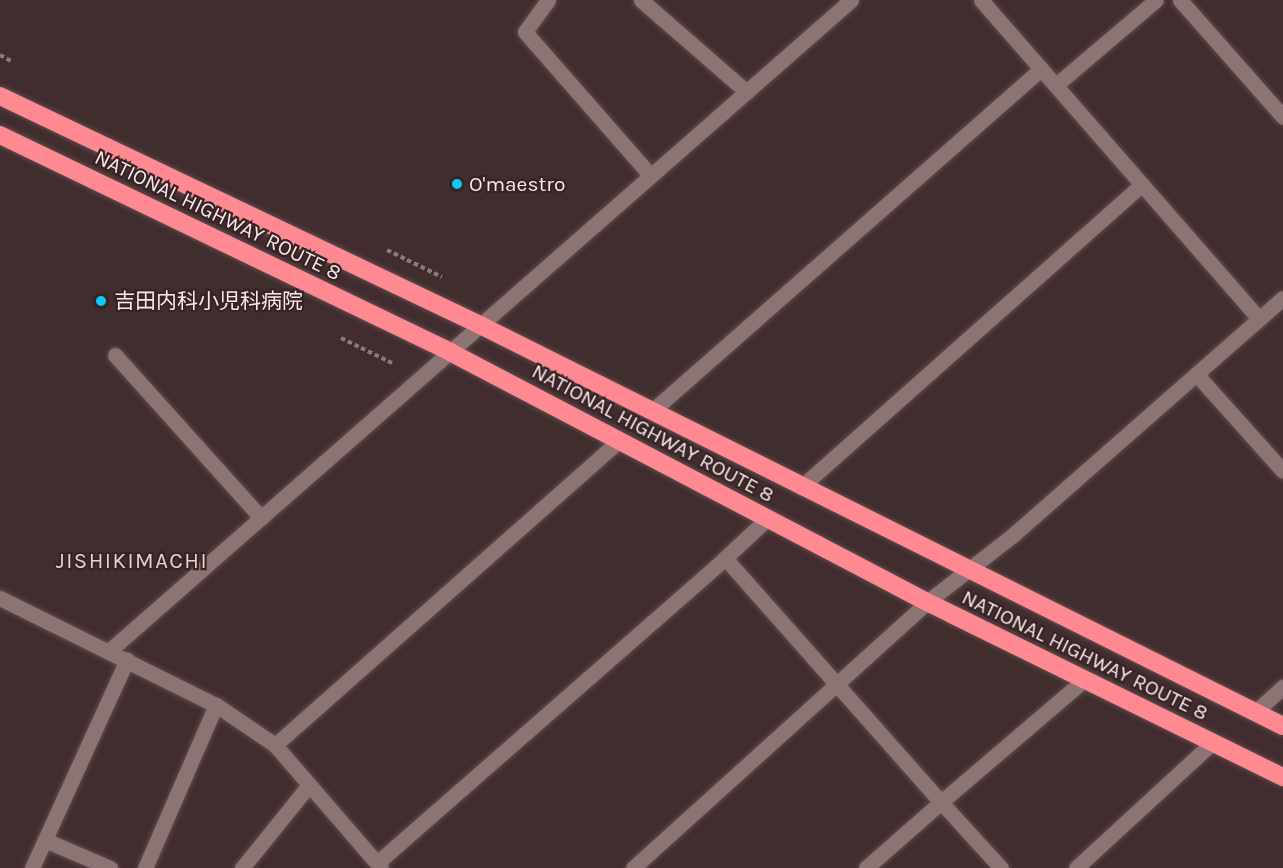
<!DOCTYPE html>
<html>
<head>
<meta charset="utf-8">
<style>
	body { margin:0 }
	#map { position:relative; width:1283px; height:868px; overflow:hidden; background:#422d2e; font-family:Karla,"Noto Sans JP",sans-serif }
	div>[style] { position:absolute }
	.path>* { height:4px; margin-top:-2px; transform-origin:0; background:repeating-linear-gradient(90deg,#8d7b7c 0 4.5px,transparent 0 7.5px) }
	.roads { filter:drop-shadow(0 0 2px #5e4c4d) drop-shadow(0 0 2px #5e4c4d) }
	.minor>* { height:15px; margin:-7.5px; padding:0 7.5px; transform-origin:7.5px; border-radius:7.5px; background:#8c7374 }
	.highway>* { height:18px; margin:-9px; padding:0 9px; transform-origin:9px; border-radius:9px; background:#fe8993 }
	.dots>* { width:16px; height:16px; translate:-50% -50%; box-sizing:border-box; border:3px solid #372324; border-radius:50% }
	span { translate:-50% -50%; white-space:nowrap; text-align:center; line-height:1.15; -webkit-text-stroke:4.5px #372324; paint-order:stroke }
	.poi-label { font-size:21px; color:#f6e8e9 }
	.left { translate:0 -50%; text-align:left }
	.street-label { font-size:21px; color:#f6e8e9 }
	.neighbourhood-label { font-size:22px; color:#ebcfd0; letter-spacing:1.5px }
</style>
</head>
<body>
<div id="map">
	<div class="path">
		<i style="left:0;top:55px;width:13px;rotate:29deg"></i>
		<i style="left:387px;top:250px;width:61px;rotate:26.1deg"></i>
		<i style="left:341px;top:338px;width:59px;rotate:26.1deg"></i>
	</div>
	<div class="roads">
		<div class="minor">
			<i style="left:548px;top:0;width:39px;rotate:126deg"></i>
			<i style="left:525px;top:32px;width:191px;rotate:48.8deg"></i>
			<i style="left:641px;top:0;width:140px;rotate:41deg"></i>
			<i style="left:981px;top:0;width:423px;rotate:48.9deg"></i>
			<i style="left:1180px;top:0;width:156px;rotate:48.6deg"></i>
			<i style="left:1056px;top:85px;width:131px;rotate:-40.4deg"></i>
			<i style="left:115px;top:355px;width:219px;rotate:48.1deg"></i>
			<i style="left:1198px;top:376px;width:127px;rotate:48.2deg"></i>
			<i style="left:652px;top:411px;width:518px;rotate:-41.32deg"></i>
			<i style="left:801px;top:487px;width:456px;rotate:-41.6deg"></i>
			<i style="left:725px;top:558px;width:59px;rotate:-42.9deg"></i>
			<i style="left:0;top:598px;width:241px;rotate:26.4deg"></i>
			<i style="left:216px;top:705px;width:71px;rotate:34.1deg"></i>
			<i style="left:275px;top:745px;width:162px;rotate:49.2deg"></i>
			<i style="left:109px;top:651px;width:987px;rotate:-41.26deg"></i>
			<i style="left:1255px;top:712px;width:38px;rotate:-42deg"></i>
			<i style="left:275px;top:745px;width:459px;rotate:-41.5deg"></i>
			<i style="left:45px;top:840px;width:71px;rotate:23.3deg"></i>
			<i style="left:377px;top:863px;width:463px;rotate:-41.2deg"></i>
			<i style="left:725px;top:558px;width:326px;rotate:48.5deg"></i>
			<i style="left:941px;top:802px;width:100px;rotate:138.7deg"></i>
			<i style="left:32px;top:868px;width:229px;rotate:-65.5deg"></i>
			<i style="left:145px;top:868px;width:178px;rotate:-66.5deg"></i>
			<i style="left:242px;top:868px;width:107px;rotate:-51.1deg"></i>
			<i style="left:633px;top:868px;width:396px;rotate:-42.1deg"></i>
			<i style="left:927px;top:602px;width:109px;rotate:-37.9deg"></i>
			<i style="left:1013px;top:535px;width:359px;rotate:-41.3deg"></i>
			<i style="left:1001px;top:868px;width:89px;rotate:-132.3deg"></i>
			<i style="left:941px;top:802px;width:189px;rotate:-40.5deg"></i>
			<i style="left:1076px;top:868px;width:186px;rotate:-42.6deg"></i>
		</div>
		<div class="highway">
			<i style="left:0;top:96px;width:534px;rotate:25.51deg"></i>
			<i style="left:482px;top:326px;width:895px;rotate:26.54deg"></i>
			<i style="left:0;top:135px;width:500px;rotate:25.7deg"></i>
			<i style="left:450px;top:352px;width:539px;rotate:27.66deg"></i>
			<i style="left:927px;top:602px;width:397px;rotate:26.2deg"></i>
		</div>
	</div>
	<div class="dots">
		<i style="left:457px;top:184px;background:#0bcafa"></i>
		<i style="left:101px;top:301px;background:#0bcafa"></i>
	</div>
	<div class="poi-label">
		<span class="left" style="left:469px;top:184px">O'maestro</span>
		<span class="left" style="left:114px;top:301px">吉田内科小児科病院</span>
	</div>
	<div class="street-label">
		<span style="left:218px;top:215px;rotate:26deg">NATIONAL HIGHWAY ROUTE 8</span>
		<span style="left:653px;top:433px;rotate:28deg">NATIONAL HIGHWAY ROUTE 8</span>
		<span style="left:1085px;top:655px;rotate:26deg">NATIONAL HIGHWAY ROUTE 8</span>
	</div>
	<div class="neighbourhood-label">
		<span style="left:132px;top:562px">JISHIKIMACHI</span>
	</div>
</div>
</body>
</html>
